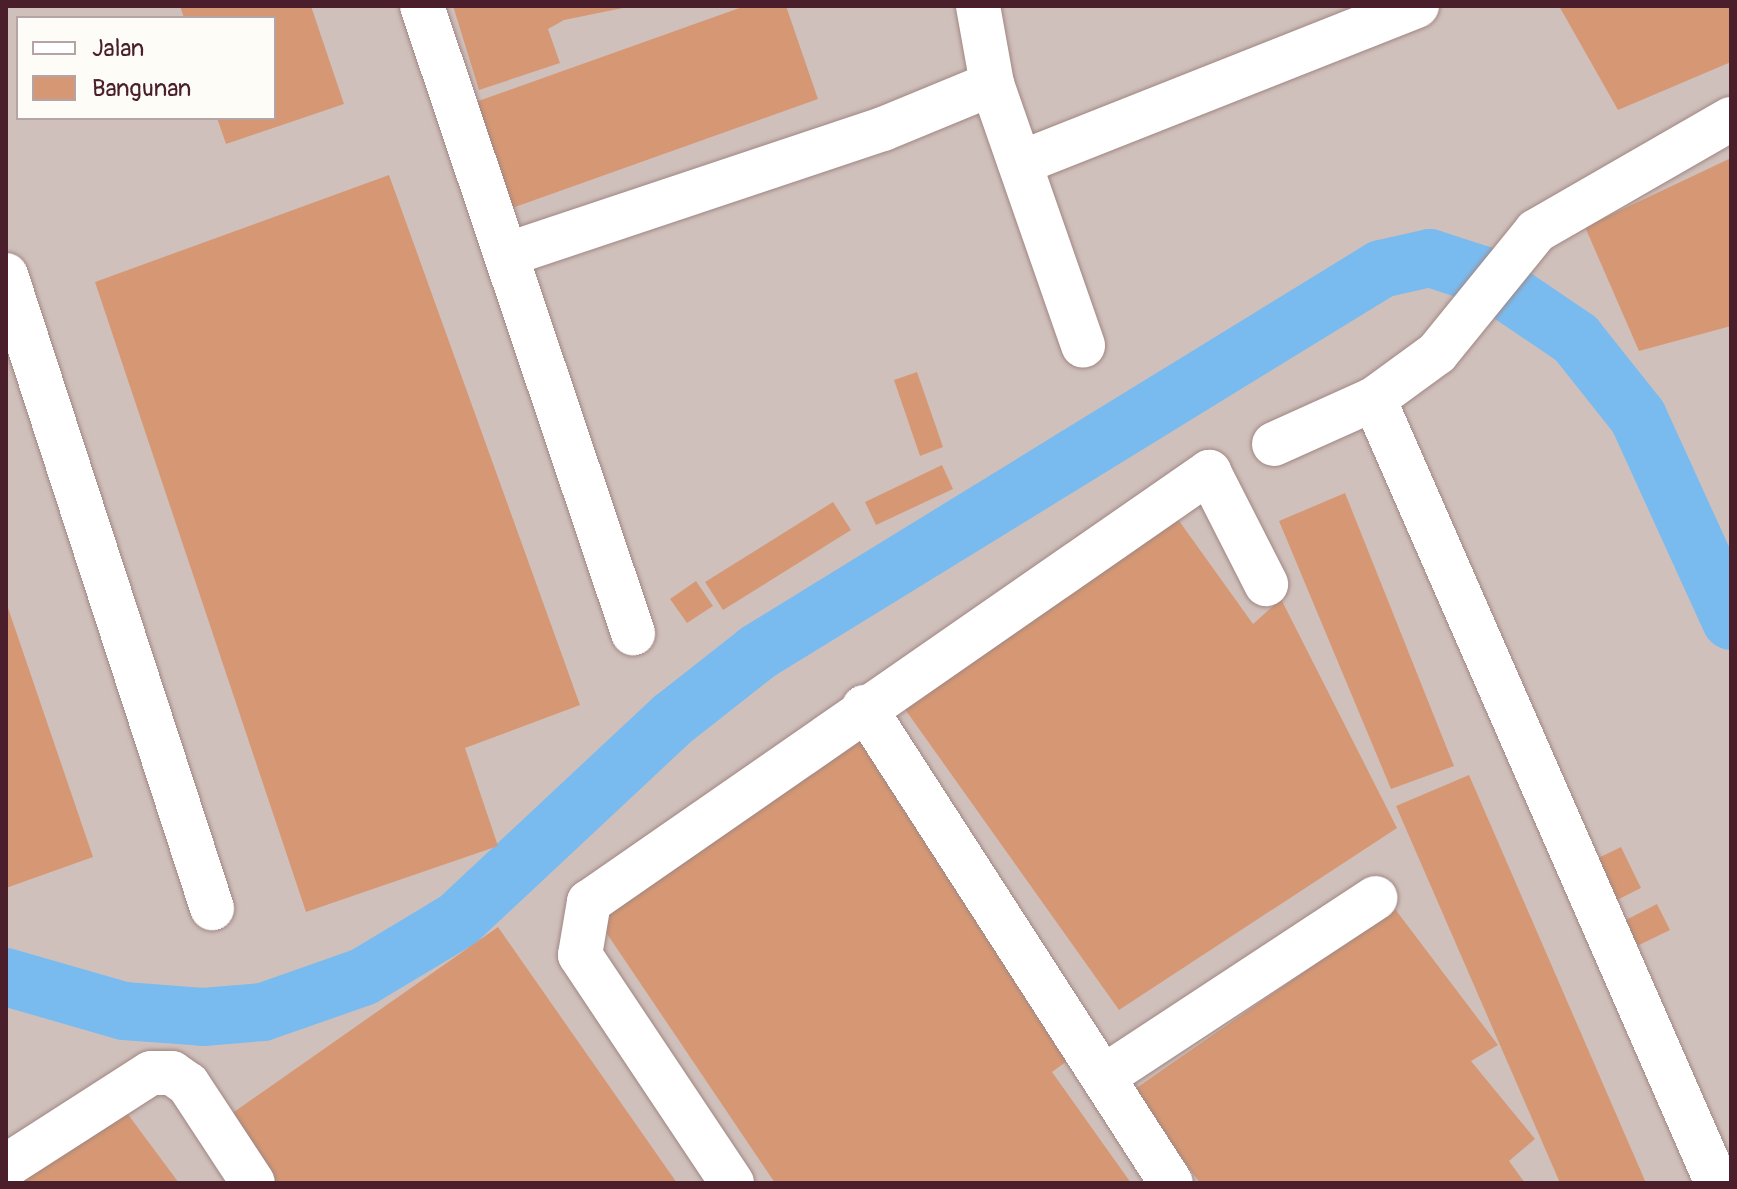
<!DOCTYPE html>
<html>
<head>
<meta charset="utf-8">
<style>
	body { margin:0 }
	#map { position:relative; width:1737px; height:1189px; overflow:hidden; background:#f6eeda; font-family:Pangolin,sans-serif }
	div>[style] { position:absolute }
	.industrial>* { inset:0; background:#d0c0bc }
	.river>* { height:58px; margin:-29px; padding:0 29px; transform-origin:29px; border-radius:29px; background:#7abbef }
	.building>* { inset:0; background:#d69874 }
	.roads { filter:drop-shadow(0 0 2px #a08682) drop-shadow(0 0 2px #a08682) }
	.minor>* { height:44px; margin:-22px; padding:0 22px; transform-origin:22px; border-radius:22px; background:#fff }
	span { translate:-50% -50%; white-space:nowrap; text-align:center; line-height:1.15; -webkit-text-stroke:7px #fdfcf7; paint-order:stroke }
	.frame { position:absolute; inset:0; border:8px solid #4a1f2b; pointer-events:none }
	.legend { position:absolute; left:16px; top:16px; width:260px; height:104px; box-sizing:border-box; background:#fdfcf7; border:2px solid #b5a4a5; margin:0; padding:10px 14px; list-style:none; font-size:24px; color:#4a1f2b }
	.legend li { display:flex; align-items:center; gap:16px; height:40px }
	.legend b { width:40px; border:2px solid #b5a4a5 }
</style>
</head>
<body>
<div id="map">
	<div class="industrial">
		<i style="clip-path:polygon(evenodd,6px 6px,1731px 6px,1731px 1183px,6px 1183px,6px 6px,18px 18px,274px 18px,274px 118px,18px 118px,18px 18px)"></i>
	</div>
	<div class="river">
		<i style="left:6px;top:977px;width:123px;rotate:16.1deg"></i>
		<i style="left:124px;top:1011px;width:79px;rotate:4.3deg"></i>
		<i style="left:203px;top:1017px;width:60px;rotate:-4.8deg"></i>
		<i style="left:263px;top:1012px;width:106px;rotate:-19.3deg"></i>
		<i style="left:363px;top:977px;width:111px;rotate:-31deg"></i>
		<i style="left:458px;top:920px;width:294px;rotate:-43.1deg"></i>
		<i style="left:673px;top:719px;width:108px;rotate:-38.2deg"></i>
		<i style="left:758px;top:652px;width:731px;rotate:-31.58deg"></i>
		<i style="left:1381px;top:269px;width:50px;rotate:-12.7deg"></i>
		<i style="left:1430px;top:258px;width:55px;rotate:18.1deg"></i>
		<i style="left:1482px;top:275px;width:114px;rotate:34.2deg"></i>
		<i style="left:1576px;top:339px;width:100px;rotate:51.5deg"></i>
		<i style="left:1638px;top:417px;width:224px;rotate:65.5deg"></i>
	</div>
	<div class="building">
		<i style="clip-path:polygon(180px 6px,311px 6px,344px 104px,226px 144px,217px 118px,274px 118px,274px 18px,184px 18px)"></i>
		<i style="clip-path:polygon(453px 6px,628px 6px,628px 7px,564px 20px,548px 29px,560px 63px,479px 90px)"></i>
		<i style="clip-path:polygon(745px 6px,786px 6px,818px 99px,504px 211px,467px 105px)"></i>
		<i style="clip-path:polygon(1559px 6px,1731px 6px,1731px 62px,1618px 110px)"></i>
		<i style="clip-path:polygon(1731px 158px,1731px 326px,1639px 351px,1585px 227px)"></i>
		<i style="clip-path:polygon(389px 175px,580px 705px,465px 748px,498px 846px,306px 912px,95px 282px)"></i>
		<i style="clip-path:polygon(917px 372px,943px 447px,920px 456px,894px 380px)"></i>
		<i style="clip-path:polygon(942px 465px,953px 489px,876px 525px,865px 502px)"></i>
		<i style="clip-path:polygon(1345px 493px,1454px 766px,1391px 789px,1279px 521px)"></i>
		<i style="clip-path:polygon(833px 502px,851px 530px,723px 610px,705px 582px)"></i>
		<i style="clip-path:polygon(1167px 504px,1253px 624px,1281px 599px,1397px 828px,1119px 1010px,902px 705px)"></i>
		<i style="clip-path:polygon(696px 581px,713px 606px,687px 623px,670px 599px)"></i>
		<i style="clip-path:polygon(6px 602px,93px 857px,6px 888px)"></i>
		<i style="clip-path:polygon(860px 737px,1074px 1056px,1052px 1072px,1131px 1183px,775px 1183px,595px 916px)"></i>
		<i style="clip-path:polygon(1469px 775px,1646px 1183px,1560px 1183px,1396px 806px)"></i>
		<i style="clip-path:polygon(1621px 847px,1641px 888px,1611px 903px,1590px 862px)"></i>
		<i style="clip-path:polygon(1657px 904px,1670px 930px,1633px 948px,1620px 923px)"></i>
		<i style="clip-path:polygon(1395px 909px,1498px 1045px,1471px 1061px,1535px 1139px,1509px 1161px,1525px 1183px,1200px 1183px,1132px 1091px)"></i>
		<i style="clip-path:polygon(498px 927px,677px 1183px,269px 1183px,224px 1119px)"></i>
		<i style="clip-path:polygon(121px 1105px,179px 1183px,9px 1183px)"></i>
	</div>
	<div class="roads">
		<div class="minor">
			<i style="left:422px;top:6px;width:662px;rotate:71.4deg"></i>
			<i style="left:978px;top:6px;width:79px;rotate:79.8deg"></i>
			<i style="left:992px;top:84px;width:277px;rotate:70.8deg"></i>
			<i style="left:1020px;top:163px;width:427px;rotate:-21.6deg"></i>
			<i style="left:506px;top:255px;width:397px;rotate:-18.5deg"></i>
			<i style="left:883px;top:129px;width:118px;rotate:-22.4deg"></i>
			<i style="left:6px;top:275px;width:666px;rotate:71.97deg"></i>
			<i style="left:1374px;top:399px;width:844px;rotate:66.38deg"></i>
			<i style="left:1274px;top:444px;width:110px;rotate:-24.2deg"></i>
			<i style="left:1374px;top:399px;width:78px;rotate:-36.1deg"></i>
			<i style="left:1437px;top:353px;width:157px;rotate:-50.9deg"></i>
			<i style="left:1536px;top:231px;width:225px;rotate:-29.9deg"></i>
			<i style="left:864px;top:707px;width:566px;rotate:57.18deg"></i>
			<i style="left:1103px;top:1077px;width:326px;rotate:-33.3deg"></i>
			<i style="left:6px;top:1166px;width:172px;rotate:-32.7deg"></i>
			<i style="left:151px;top:1073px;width:21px"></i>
			<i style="left:172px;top:1073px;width:19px;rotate:35deg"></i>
			<i style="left:188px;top:1084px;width:118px;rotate:56.7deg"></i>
			<i style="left:732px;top:1183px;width:274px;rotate:-123.7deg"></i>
			<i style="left:580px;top:955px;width:54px;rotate:-80.4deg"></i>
			<i style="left:589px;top:902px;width:755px;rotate:-34.74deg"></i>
			<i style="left:1209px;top:472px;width:126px;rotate:63deg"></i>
		</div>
	</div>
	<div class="frame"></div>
	<ul class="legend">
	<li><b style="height:10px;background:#fff"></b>Jalan</li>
	<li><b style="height:22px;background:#d69874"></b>Bangunan</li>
	</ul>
</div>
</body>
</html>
